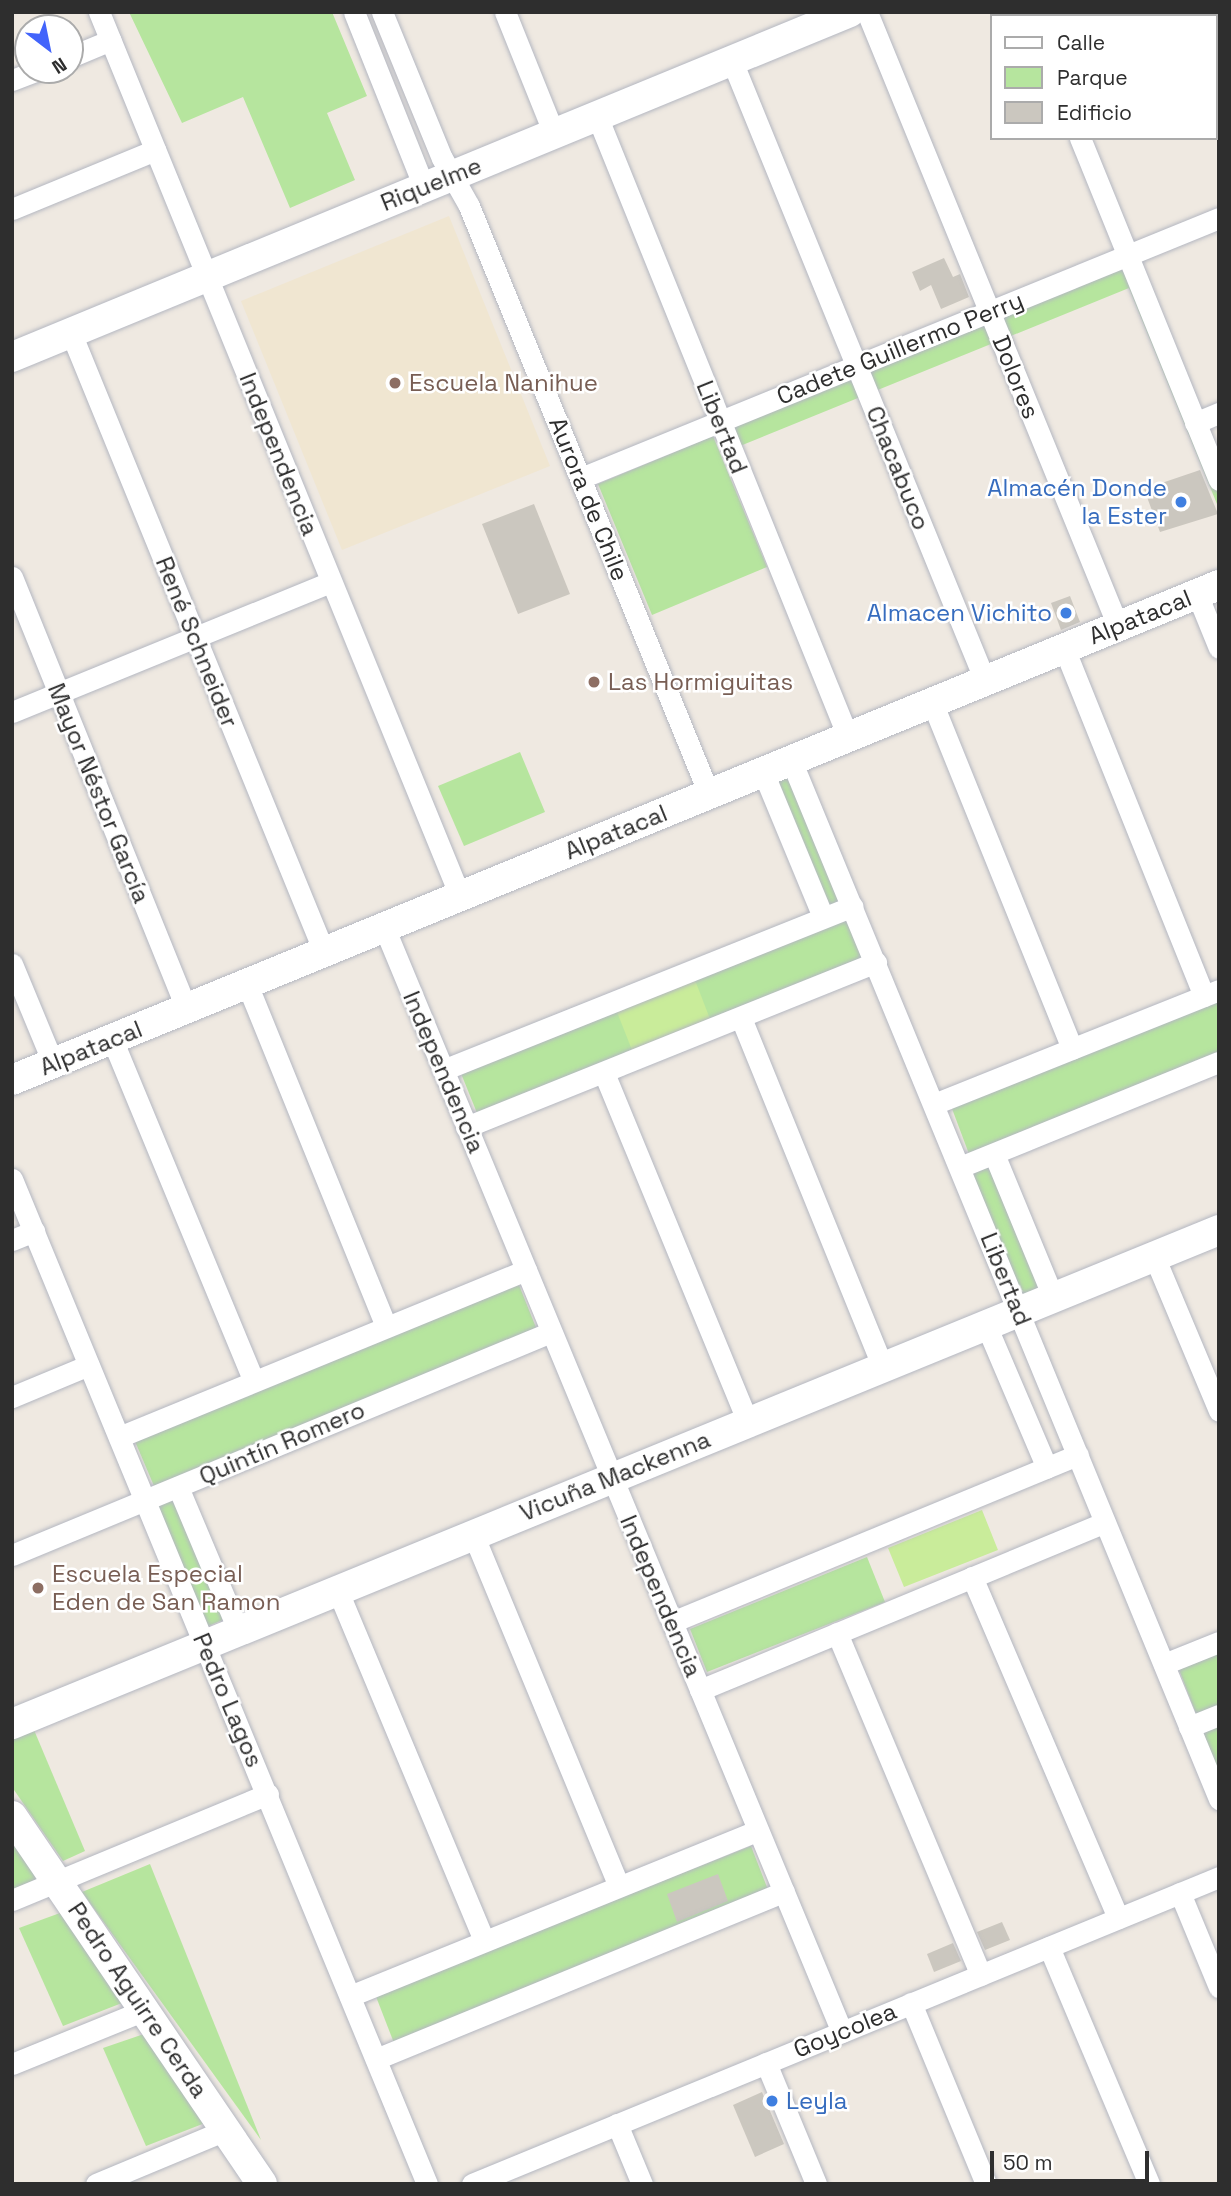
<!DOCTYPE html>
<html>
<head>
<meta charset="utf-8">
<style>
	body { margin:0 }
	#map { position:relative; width:1231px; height:2196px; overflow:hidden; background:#efe9e1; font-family:"Space Grotesk",sans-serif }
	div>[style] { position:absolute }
	.education>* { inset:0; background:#f0e6d1 }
	.green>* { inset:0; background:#b6e59e }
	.pitch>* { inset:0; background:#c9ec9a }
	.building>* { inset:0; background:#cbc7bf }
	.roads { filter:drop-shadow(0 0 2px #b4b7c1) drop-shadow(0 0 2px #b4b7c1) }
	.street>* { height:21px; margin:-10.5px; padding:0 10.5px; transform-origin:10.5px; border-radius:10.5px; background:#fff }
	.secondary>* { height:30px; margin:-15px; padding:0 15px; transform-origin:15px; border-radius:15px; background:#fff }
	.dots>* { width:19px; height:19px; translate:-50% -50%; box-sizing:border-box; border:4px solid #fff; border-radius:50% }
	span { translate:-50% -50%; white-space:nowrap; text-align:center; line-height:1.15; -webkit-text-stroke:5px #fff; paint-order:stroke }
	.street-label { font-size:24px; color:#2e2e2e }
	.education-label { font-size:24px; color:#785e54 }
	.left { translate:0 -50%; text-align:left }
	.shop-label { font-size:24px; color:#366cbe }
	.right { translate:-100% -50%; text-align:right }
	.frame { position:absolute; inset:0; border:14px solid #2e2e2e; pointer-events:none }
	.legend { position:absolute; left:990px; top:14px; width:228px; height:126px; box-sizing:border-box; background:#fff; border:2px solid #ababab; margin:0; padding:9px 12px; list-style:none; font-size:21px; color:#2e2e2e }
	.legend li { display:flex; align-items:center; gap:14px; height:35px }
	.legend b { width:35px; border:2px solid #ababab }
	.north { position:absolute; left:14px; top:14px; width:70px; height:70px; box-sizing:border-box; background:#fff; border:2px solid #ababab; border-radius:50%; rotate:148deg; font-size:19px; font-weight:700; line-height:28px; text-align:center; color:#2e2e2e }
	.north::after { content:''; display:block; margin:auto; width:24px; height:32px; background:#4264fb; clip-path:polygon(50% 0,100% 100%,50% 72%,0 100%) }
	.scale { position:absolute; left:990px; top:2151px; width:159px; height:32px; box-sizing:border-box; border:4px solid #2e2e2e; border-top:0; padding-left:9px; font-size:21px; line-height:24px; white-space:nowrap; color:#2e2e2e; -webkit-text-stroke:5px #fff; paint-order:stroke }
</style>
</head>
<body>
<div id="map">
	<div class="education">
		<i style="clip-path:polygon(449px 216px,550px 466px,342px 550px,241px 301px)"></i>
	</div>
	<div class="green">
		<i style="clip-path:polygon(129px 12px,332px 12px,367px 96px,327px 113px,355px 180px,290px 208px,243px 97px,182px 123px)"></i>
		<i style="clip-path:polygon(1126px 263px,1219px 491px,1219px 509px,1129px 288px,740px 446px,727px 424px)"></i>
		<i style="clip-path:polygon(713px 436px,767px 567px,652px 615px,598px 484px)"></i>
		<i style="clip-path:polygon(520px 752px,545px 812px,464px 846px,438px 786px)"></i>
		<i style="clip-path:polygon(791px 772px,844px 900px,826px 907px,771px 780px)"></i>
		<i style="clip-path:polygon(847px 916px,865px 958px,477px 1113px,460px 1071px)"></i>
		<i style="clip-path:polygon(1219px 998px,1219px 1053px,969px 1154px,951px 1106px)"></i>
		<i style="clip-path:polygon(990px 1162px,1042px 1289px,1019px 1299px,968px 1172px)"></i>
		<i style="clip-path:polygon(519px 1285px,537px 1330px,154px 1486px,134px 1439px)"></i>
		<i style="clip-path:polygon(173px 1494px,225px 1619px,206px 1627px,153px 1502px)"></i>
		<i style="clip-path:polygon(867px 1557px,885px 1602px,707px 1672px,690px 1629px)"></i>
		<i style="clip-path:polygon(1219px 1651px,1219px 1706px,1196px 1714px,1178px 1667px)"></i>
		<i style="clip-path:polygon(1219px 1724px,1219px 1781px,1199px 1731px)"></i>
		<i style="clip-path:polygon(34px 1730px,85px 1851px,63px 1861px,12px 1787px,12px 1739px)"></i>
		<i style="clip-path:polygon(12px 1836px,41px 1877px,12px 1890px)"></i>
		<i style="clip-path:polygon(751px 1846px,770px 1895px,394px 2043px,375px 1994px)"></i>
		<i style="clip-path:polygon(150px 1864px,261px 2140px,82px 1892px)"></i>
		<i style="clip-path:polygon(60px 1913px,122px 2003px,63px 2026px,19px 1928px)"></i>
		<i style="clip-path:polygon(144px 2034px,205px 2123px,146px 2146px,103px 2048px)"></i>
	</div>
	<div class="pitch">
		<i style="clip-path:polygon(695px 980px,710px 1019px,632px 1050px,617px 1012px)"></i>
		<i style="clip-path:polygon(982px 1510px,998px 1550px,904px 1587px,888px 1548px)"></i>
	</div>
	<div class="building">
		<i style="clip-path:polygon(944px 258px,953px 277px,960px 274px,969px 297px,941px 309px,931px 285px,920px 291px,912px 272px)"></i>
		<i style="clip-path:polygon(1200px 470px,1218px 514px,1160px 532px,1144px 489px)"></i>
		<i style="clip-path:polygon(534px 504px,570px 594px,518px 614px,482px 524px)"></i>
		<i style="clip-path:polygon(1070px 596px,1080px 622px,1061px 630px,1051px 603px)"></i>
		<i style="clip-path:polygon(718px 1874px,728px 1901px,677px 1922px,667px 1894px)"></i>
		<i style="clip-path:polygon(1002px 1922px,1010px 1940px,985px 1950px,977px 1932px)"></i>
		<i style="clip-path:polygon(953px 1943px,961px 1961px,934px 1972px,927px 1954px)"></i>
		<i style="clip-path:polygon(762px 2092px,784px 2144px,755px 2157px,733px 2105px)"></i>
	</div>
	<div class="roads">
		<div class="street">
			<i style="left:99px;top:12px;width:955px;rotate:67.79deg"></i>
			<i style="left:354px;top:12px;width:188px;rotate:68.2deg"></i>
			<i style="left:382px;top:12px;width:158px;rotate:67.7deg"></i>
			<i style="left:442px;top:158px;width:55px;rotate:60.6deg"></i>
			<i style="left:469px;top:206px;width:635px;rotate:67.8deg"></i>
			<i style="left:505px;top:12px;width:131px;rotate:68.1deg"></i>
			<i style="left:867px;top:12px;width:663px;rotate:67.77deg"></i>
			<i style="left:1028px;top:12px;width:4px;rotate:63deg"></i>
			<i style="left:1215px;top:42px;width:4px;rotate:-14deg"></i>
			<i style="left:70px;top:57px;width:44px;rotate:-22.5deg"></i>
			<i style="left:732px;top:61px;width:670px;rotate:67.8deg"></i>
			<i style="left:12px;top:80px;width:28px;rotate:-21deg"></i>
			<i style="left:597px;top:116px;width:670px;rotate:67.99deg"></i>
			<i style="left:1080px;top:138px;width:369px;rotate:67.9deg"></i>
			<i style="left:12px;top:209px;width:155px;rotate:-22.4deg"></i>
			<i style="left:71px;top:333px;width:669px;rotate:67.77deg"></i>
			<i style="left:1195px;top:423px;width:26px;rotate:-23deg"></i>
			<i style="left:581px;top:478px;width:689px;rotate:-22.17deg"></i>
			<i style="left:12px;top:577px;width:465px;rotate:68deg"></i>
			<i style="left:1197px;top:594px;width:58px;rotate:67.8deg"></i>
			<i style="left:1064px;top:648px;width:375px;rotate:68.1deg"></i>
			<i style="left:932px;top:702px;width:374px;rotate:68deg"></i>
			<i style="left:12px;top:712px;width:344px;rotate:-22.2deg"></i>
			<i style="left:791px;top:760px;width:1124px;rotate:67.61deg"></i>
			<i style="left:763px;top:772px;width:157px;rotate:67.5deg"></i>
			<i style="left:384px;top:927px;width:1196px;rotate:67.49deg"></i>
			<i style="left:12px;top:964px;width:107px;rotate:67.5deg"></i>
			<i style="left:247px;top:984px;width:370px;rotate:67.9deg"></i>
			<i style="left:741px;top:1018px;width:377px;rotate:67.9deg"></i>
			<i style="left:112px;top:1039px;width:370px;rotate:67.5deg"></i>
			<i style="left:443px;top:1070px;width:441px;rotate:-21.8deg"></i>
			<i style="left:604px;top:1073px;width:378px;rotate:67.6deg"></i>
			<i style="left:934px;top:1104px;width:307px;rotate:-21.8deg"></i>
			<i style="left:466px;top:1127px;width:442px;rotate:-21.9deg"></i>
			<i style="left:994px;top:1154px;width:155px;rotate:67.6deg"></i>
			<i style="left:960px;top:1167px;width:279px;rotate:-22.1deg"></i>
			<i style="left:12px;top:1179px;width:1087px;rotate:67.56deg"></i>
			<i style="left:12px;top:1240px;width:24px;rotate:-22deg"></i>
			<i style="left:1154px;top:1256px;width:168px;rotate:67.2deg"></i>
			<i style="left:986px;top:1325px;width:155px;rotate:66.9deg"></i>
			<i style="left:12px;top:1397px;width:83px;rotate:-22.6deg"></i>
			<i style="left:119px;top:1437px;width:440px;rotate:-22.3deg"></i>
			<i style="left:178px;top:1487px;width:155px;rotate:67.2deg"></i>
			<i style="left:473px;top:1534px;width:381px;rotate:67.5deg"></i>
			<i style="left:12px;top:1555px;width:583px;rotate:-22.48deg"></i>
			<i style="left:972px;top:1577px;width:371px;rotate:66.8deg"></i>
			<i style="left:337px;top:1589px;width:381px;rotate:67.3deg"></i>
			<i style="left:672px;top:1622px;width:439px;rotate:-22.4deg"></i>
			<i style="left:837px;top:1633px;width:371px;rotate:67.2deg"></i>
			<i style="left:1164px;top:1664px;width:59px;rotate:-21.8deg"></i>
			<i style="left:700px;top:1690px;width:438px;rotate:-22.5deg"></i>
			<i style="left:1189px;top:1727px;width:32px;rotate:-22deg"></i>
			<i style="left:1180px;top:1893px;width:102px;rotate:67.5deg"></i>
			<i style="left:12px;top:1900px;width:277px;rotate:-22.5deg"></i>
			<i style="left:1049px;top:1947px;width:257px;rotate:67.1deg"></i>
			<i style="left:350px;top:1996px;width:440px;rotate:-22.1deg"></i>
			<i style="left:911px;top:2003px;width:196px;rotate:67.5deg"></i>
			<i style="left:376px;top:2059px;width:441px;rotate:-22.3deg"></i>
			<i style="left:766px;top:2063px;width:131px;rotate:67.5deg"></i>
			<i style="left:12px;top:2064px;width:144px;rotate:-22.1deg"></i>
			<i style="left:617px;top:2124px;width:65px;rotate:67.4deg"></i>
			<i style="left:96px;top:2184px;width:141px;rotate:-22.6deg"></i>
			<i style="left:472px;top:2184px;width:808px;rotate:-22.34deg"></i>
		</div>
		<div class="secondary">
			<i style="left:12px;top:357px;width:906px;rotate:-22.38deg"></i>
			<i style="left:12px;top:1080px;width:1305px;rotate:-22.3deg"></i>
			<i style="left:12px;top:1724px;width:1304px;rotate:-22.26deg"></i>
			<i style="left:12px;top:1816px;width:445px;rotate:55.8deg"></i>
		</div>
	</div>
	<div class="dots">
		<i style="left:395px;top:383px;background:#8d6e63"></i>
		<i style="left:1181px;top:502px;background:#3f7fe0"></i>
		<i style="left:1066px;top:613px;background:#3f7fe0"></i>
		<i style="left:594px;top:682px;background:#8d6e63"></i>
		<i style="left:38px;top:1588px;background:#8d6e63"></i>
		<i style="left:772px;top:2101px;background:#3f7fe0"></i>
	</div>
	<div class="street-label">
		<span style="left:431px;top:184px;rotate:-22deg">Riquelme</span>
		<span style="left:900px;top:348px;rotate:-22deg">Cadete Guillermo Perry</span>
		<span style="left:1016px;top:377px;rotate:68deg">Dolores</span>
		<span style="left:722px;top:427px;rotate:68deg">Libertad</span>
		<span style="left:279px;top:454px;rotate:68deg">Independencia</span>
		<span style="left:898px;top:468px;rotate:68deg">Chacabuco</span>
		<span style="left:589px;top:499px;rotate:68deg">Aurora de Chile</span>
		<span style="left:1140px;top:617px;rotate:-22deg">Alpatacal</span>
		<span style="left:197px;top:642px;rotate:68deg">René Schneider</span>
		<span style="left:99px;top:793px;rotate:68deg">Mayor Néstor García</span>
		<span style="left:616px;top:832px;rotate:-22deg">Alpatacal</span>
		<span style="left:91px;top:1048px;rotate:-22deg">Alpatacal</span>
		<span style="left:444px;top:1072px;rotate:67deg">Independencia</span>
		<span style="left:1006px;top:1279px;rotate:68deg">Libertad</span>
		<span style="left:282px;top:1443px;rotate:-23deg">Quintín Romero</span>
		<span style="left:615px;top:1476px;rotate:-22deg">Vicuña Mackenna</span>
		<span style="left:661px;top:1596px;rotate:67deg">Independencia</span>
		<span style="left:228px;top:1700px;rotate:67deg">Pedro Lagos</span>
		<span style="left:138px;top:2000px;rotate:56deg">Pedro Aguirre Cerda</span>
		<span style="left:845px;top:2030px;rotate:-22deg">Goycolea</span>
	</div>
	<div class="education-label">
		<span class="left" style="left:409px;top:383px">Escuela Nanihue</span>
		<span class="left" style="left:608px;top:682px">Las Hormiguitas</span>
		<span class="left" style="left:52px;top:1588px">Escuela Especial<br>Eden de San Ramon</span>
	</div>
	<div class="shop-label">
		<span class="right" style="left:1167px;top:502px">Almacén Donde<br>la Ester</span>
		<span class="right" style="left:1052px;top:613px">Almacen Vichito</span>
		<span class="left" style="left:786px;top:2101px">Leyla</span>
	</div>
	<div class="frame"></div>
	<ul class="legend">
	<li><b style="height:9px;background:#fff"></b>Calle</li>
	<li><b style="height:19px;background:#b6e59e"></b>Parque</li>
	<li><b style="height:19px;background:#cbc7bf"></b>Edificio</li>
	</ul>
	<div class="north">N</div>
	<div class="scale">50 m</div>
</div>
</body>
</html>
